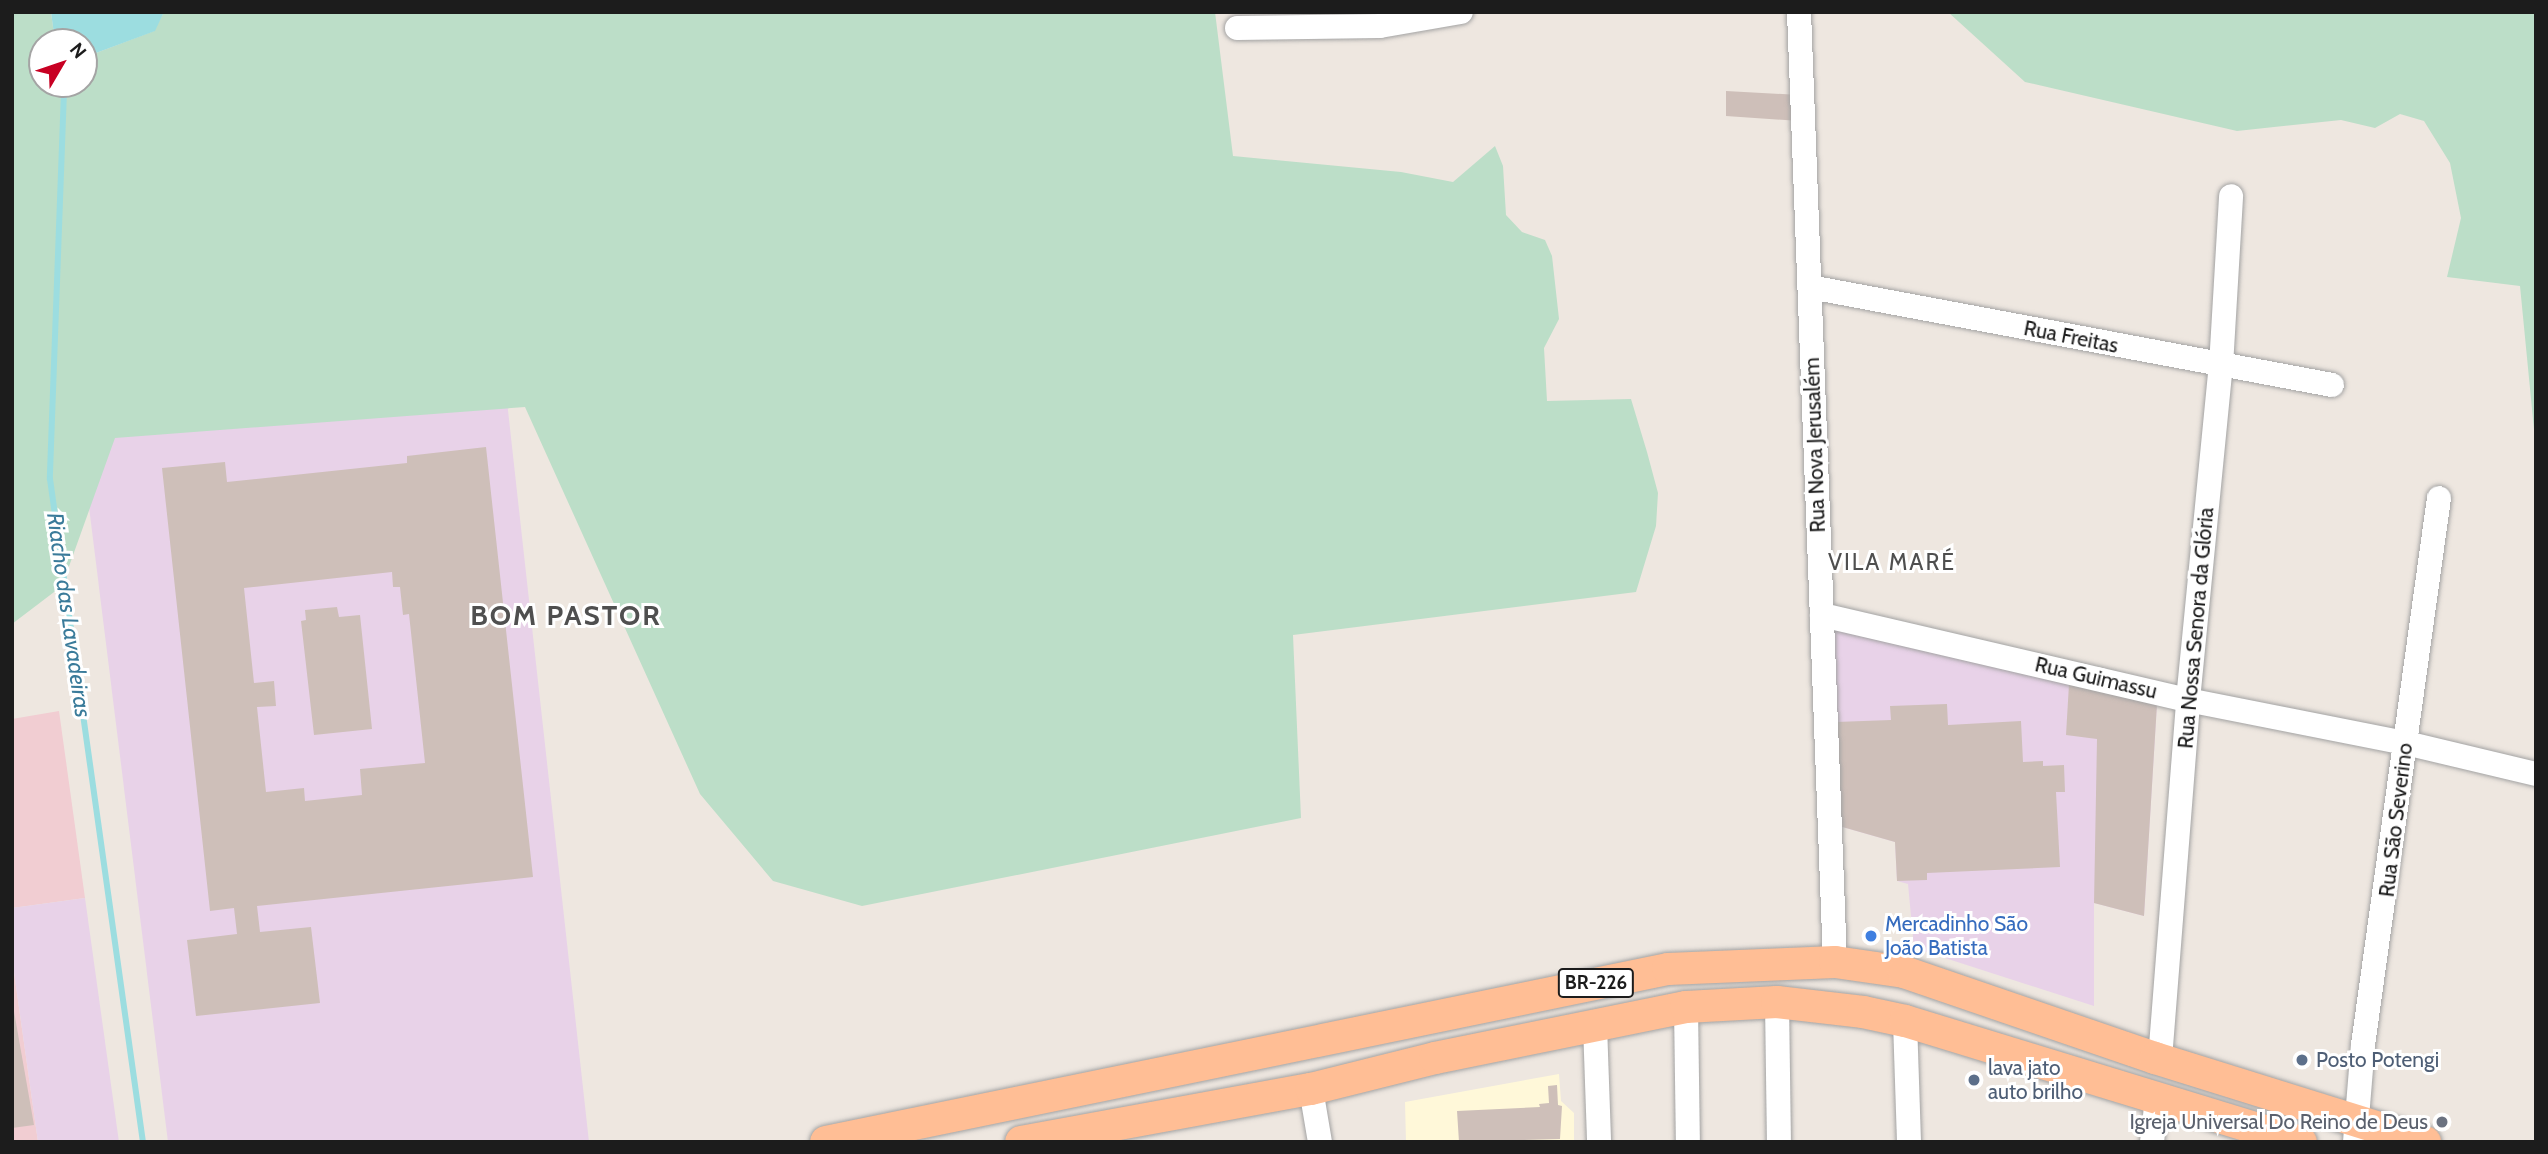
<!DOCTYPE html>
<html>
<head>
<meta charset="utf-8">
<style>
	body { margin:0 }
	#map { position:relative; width:2548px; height:1154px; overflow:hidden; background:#eee7e0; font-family:Cabin,sans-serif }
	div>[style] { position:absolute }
	.commercial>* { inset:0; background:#f1cdd2 }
	.industrial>* { inset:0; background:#e8d2e8 }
	.education>* { inset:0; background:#fff8d9 }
	.wetland>* { inset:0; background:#bcdec8 }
	.water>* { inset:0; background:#9cdde0 }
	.stream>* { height:6px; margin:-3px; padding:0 3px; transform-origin:3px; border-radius:3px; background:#9cdde0 }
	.building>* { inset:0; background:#cebfb9 }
	.roads { filter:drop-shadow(0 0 2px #a3a3a3) drop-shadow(0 0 2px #a3a3a3) }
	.minor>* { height:24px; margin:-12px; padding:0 12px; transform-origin:12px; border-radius:12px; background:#fff }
	.major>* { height:32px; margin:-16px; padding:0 16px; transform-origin:16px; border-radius:16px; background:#ffbe95 }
	.dots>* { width:19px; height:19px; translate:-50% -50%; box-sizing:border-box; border:4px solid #fff; border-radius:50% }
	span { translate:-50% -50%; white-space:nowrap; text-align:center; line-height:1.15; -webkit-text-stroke:6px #fff; paint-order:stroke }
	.shield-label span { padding:2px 5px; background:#fff; border:2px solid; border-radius:5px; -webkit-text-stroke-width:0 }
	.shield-label { font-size:19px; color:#1c1c1c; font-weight:700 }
	.street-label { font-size:21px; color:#1c1c1c }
	.shop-label { font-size:21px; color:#366cbe }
	.left { translate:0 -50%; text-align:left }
	.service-label { font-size:21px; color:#4e5e75 }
	.worship-label { font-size:21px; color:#5b616d }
	.right { translate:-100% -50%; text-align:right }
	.neighbourhood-label { font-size:23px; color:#4f4f4f; letter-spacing:2px }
	.water-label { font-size:23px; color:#3a7b9a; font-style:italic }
	.district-label { font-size:28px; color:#4f4f4f; font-weight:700; letter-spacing:2px }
	.frame { position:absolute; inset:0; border:14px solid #1c1c1c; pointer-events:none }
	.north { position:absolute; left:28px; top:28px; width:70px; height:70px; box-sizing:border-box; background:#fff; border:2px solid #a4a4a4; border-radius:50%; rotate:51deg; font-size:19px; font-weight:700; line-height:28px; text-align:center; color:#1c1c1c }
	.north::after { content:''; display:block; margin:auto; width:24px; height:32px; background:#c80023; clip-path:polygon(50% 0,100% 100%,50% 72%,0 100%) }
</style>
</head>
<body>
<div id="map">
	<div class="commercial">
		<i style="clip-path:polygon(59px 711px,85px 898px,12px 908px,12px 719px)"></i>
		<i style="clip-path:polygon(12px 958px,38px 1142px,12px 1142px)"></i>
	</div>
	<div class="industrial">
		<i style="clip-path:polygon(496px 302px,589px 1142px,168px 1142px,68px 338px)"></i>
		<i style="clip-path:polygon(1834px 629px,2157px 704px,2144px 916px,2094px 903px,2094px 1006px,1914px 948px,1908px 884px,1897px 881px,1895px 842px,1839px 826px)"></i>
		<i style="clip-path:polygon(85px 898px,119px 1142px,38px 1142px,12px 958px,12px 908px)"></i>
	</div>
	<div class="education">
		<i style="clip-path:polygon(1559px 1074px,1561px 1101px,1574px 1113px,1574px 1142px,1406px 1142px,1405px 1102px)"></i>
	</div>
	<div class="wetland">
		<i style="clip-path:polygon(12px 12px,51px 12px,55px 42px,42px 42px,42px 84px,62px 84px,64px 90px,69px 84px,84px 84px,84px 67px,96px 53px,154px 31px,164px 12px,1215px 12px,1233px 156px,1401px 172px,1453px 182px,1495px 146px,1503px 166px,1506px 215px,1522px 232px,1545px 240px,1552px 256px,1559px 319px,1544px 348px,1547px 401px,1631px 399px,1647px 452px,1658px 493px,1656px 526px,1636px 592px,1293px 635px,1301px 818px,862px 906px,773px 881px,700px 794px,525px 407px,115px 438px,62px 586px,12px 624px)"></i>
		<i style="clip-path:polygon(1948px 12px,2536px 12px,2536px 450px,2520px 286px,2447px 277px,2461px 218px,2450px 163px,2424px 121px,2400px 114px,2375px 128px,2341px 120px,2237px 131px,2025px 82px)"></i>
	</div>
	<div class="water">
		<i style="clip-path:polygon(51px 12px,164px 12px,155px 31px,96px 53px,84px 67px,84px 42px,55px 42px)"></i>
	</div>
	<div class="stream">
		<i style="left:66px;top:84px;width:7px;rotate:106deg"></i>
		<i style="left:64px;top:91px;width:388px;rotate:92.1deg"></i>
		<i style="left:50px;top:479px;width:669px;rotate:82.02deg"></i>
	</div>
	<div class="building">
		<i style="clip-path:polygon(1726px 91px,1799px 95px,1800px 121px,1726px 116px)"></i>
		<i style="clip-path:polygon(evenodd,486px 447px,533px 877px,257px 906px,260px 932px,311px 927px,320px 1003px,196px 1016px,187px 940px,237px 934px,234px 908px,210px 911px,162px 468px,225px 462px,227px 482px,407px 463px,407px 456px,486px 447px,392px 572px,393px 587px,400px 587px,403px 615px,409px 614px,425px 763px,360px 769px,362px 795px,305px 801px,304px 788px,266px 792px,257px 707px,276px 706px,274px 681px,254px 683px,244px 588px,392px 572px)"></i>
		<i style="clip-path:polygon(337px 607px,339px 617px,360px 615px,372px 729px,314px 735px,301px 621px,306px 620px,305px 610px)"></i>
		<i style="clip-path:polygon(2069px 684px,2157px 704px,2144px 916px,2094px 903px,2097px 739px,2066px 735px)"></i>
		<i style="clip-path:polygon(1947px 704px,1948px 725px,2021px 721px,2023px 762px,2043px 761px,2043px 766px,2064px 765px,2065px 792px,2056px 792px,2060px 867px,1927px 873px,1927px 880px,1897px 881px,1895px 842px,1839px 826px,1836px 722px,1891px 720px,1890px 706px)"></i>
		<i style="clip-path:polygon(12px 1000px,34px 1125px,12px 1128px)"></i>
		<i style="clip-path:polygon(1557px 1085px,1558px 1105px,1562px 1106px,1560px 1139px,1459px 1142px,1457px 1111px,1540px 1107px,1539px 1104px,1549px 1103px,1548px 1086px)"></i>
	</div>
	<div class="roads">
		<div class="minor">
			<i style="left:1799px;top:12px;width:951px;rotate:87.83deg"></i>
			<i style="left:1237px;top:28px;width:143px;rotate:-0.8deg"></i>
			<i style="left:1380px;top:26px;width:82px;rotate:-9.8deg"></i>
			<i style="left:1810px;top:287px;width:531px;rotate:10.63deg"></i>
			<i style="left:1822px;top:615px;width:376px;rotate:13.1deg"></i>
			<i style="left:2188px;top:700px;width:222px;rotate:11.2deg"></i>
			<i style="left:2406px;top:743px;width:134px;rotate:13.4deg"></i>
			<i style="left:1777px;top:1002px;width:140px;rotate:89.2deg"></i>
			<i style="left:1686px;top:1007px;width:135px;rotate:89.2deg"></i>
			<i style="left:1905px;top:1021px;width:121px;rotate:88.1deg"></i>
			<i style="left:1595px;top:1025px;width:117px;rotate:88deg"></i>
			<i style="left:2160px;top:1059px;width:360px;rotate:-85.5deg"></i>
			<i style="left:2188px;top:700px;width:336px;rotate:-84.4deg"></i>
			<i style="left:2221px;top:366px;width:170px;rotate:-86.6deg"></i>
			<i style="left:1311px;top:1089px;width:54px;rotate:80.4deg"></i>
			<i style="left:2152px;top:1142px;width:44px;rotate:-83.5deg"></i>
			<i style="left:2355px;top:1142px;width:97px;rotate:-85.3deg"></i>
			<i style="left:2363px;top:1045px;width:552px;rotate:-82.09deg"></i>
		</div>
		<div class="major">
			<i style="left:826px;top:1142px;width:860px;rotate:-11.61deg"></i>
			<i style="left:1668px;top:969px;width:167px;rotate:-2.4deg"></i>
			<i style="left:1835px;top:962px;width:70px;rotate:8.2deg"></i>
			<i style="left:1904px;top:972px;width:265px;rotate:18.9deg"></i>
			<i style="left:2155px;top:1058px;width:283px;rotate:17.3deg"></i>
			<i style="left:1021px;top:1142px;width:295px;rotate:-10.4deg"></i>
			<i style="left:1311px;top:1089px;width:128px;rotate:-14deg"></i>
			<i style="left:1435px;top:1058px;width:256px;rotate:-11.5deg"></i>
			<i style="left:1686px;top:1007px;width:91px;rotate:-3.1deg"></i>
			<i style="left:1777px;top:1002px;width:87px;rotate:6.6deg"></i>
			<i style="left:1863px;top:1012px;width:43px;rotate:12.1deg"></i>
			<i style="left:1905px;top:1021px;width:414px;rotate:17deg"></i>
		</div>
	</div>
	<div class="dots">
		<i style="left:1871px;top:936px;background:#3f7fe0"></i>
		<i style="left:2302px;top:1060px;background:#5c6f8a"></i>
		<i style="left:1974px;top:1080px;background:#5c6f8a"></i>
		<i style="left:2442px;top:1122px;background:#6b7280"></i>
	</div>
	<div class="shield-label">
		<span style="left:1596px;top:983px">BR-226</span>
	</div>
	<div class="street-label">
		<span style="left:2071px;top:337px;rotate:11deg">Rua Freitas</span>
		<span style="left:1815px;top:445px;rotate:-92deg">Rua Nova Jerusalém</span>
		<span style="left:2196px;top:628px;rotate:-85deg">Rua Nossa Senora da Glória</span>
		<span style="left:2096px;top:678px;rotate:13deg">Rua Guimassu</span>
		<span style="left:2396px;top:820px;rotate:-83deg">Rua São Severino</span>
	</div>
	<div class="shop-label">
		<span class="left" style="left:1885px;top:936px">Mercadinho São<br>João Batista</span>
	</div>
	<div class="service-label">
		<span class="left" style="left:2316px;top:1060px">Posto Potengi</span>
		<span class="left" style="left:1988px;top:1080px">lava jato<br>auto brilho</span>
	</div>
	<div class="worship-label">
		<span class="right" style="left:2428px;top:1122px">Igreja Universal Do Reino de Deus</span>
	</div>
	<div class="neighbourhood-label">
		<span style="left:1892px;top:562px">VILA MARÉ</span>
	</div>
	<div class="water-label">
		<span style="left:69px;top:615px;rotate:82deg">Riacho das Lavadeiras</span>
	</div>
	<div class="district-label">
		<span style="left:566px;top:615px">BOM PASTOR</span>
	</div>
	<div class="frame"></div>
	<div class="north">N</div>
</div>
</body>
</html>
